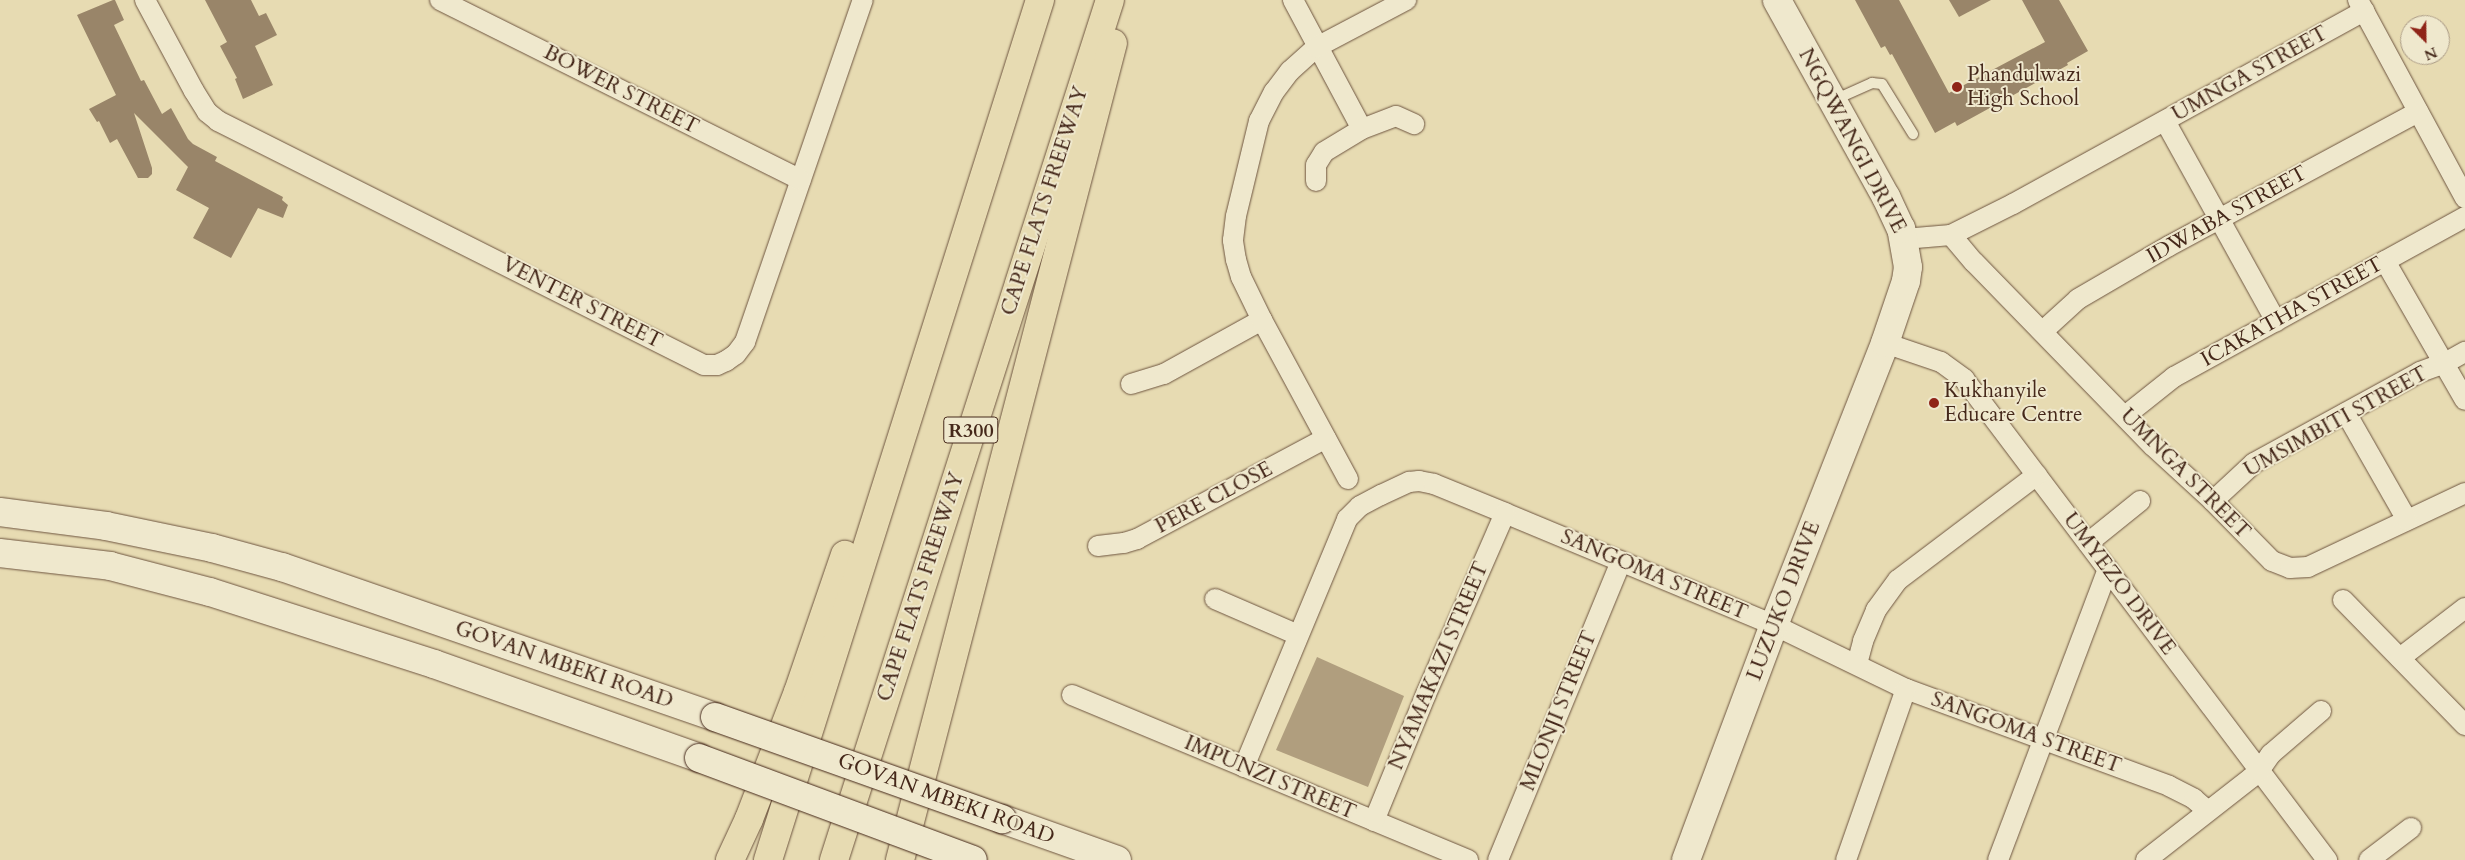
<!DOCTYPE html>
<html>
<head>
<meta charset="utf-8">
<style>
	body { margin:0 }
	#map { position:relative; width:2465px; height:860px; overflow:hidden; background:#e7dbb2; font-family:Cardo,serif }
	div>[style] { position:absolute }
	.water>* { inset:0; background:#b09e7e }
	.building>* { inset:0; background:#998569 }
	.roads { filter:drop-shadow(0 0 1px #6e5540) drop-shadow(0 0 1px #6e5540) }
	.lane>* { height:10px; margin:-5px; padding:0 5px; transform-origin:5px; border-radius:5px; background:#efe8cd }
	.street>* { height:20px; margin:-10px; padding:0 10px; transform-origin:10px; border-radius:10px; background:#efe8cd }
	.secondary>* { height:28px; margin:-14px; padding:0 14px; transform-origin:14px; border-radius:14px; background:#efe8cd }
	.highway>* { height:28px; margin:-14px; padding:0 14px; transform-origin:14px; border-radius:14px; background:#e7dbb2 }
	.bridges { filter:drop-shadow(0 0 1px #45281a) drop-shadow(0 0 1px #45281a) }
	.secondary-bridge>* { height:28px; margin:-14px; padding:0 14px; transform-origin:14px; border-radius:14px; background:#efe8cd }
	.dots>* { width:14px; height:14px; translate:-50% -50%; box-sizing:border-box; border:2px solid #efe8cd; border-radius:50% }
	span { translate:-50% -50%; white-space:nowrap; text-align:center; line-height:1.15; -webkit-text-stroke:4px #efe8cd; paint-order:stroke }
	.shield-label span { padding:1px 4px; background:#efe8cd; border:1px solid; border-radius:4px; -webkit-text-stroke-width:0 }
	.shield-label { font-size:20px; color:#45281a; font-weight:700 }
	.street-label { font-size:21px; color:#45281a }
	.poi-label { font-size:21px; color:#45281a }
	.left { translate:0 -50%; text-align:left }
	.north { position:absolute; left:2400px; top:15px; width:50px; height:50px; box-sizing:border-box; background:#efe8cd; border:1px solid #ab9b85; border-radius:50%; rotate:157deg; font-size:14px; font-weight:700; line-height:20px; text-align:center; color:#45281a }
	.north::after { content:''; display:block; margin:auto; width:18px; height:22px; background:#8f2418; clip-path:polygon(50% 0,100% 100%,50% 72%,0 100%) }
</style>
</head>
<body>
<div id="map">
	<div class="water">
		<i style="clip-path:polygon(1317px 657px,1404px 696px,1368px 787px,1276px 750px)"></i>
	</div>
	<div class="building">
		<i style="clip-path:polygon(113px 0,115px 0,124px 20px,114px 25px,141px 81px,144px 80px,162px 114px,171px 108px,188px 139px,193px 144px,217px 157px,215px 161px,283px 197px,282px 200px,288px 205px,283px 218px,258px 208px,231px 258px,193px 238px,209px 208px,176px 190px,188px 167px,134px 113px,152px 168px,152px 174px,148px 178px,138px 178px,117px 139px,110px 143px,99px 121px,97px 122px,89px 109px,116px 95px,77px 15px)"></i>
		<i style="clip-path:polygon(205px 0,251px 0,259px 16px,266px 13px,277px 35px,255px 46px,273px 85px,243px 99px,235px 79px,237px 78px,220px 46px,227px 42px)"></i>
		<i style="clip-path:polygon(1855px 0,1899px 0,1949px 93px,2045px 42px,2022px 0,2059px 0,2088px 51px,2067px 63px,2068px 65px,1957px 126px,1955px 122px,1935px 133px,1892px 54px,1890px 55px,1885px 46px,1881px 48px)"></i>
		<i style="clip-path:polygon(1949px 0,1991px 0,1959px 17px)"></i>
	</div>
	<div class="roads">
		<div class="lane">
			<i style="left:1834px;top:100px;width:42px;rotate:-24.1deg"></i>
			<i style="left:1872px;top:83px;width:10px;rotate:6deg"></i>
			<i style="left:1882px;top:84px;width:59px;rotate:58.2deg"></i>
		</div>
		<div class="street">
			<i style="left:145px;top:0;width:103px;rotate:61.7deg"></i>
			<i style="left:194px;top:91px;width:25px;rotate:58deg"></i>
			<i style="left:207px;top:112px;width:14px;rotate:39deg"></i>
			<i style="left:218px;top:121px;width:544px;rotate:26.66deg"></i>
			<i style="left:704px;top:365px;width:13px"></i>
			<i style="left:717px;top:365px;width:10px;rotate:-24deg"></i>
			<i style="left:726px;top:361px;width:12px;rotate:-35deg"></i>
			<i style="left:736px;top:354px;width:15px;rotate:-53deg"></i>
			<i style="left:745px;top:342px;width:362px;rotate:-71deg"></i>
			<i style="left:440px;top:0;width:403px;rotate:26.5deg"></i>
			<i style="left:1293px;top:0;width:146px;rotate:61.9deg"></i>
			<i style="left:2358px;top:0;width:225px;rotate:61.6deg"></i>
			<i style="left:2165px;top:121px;width:229px;rotate:61deg"></i>
			<i style="left:1316px;top:181px;width:16px;rotate:-90deg"></i>
			<i style="left:1316px;top:165px;width:15px;rotate:-58deg"></i>
			<i style="left:1324px;top:152px;width:44px;rotate:-31.2deg"></i>
			<i style="left:1362px;top:129px;width:36px;rotate:-21deg"></i>
			<i style="left:1396px;top:116px;width:20px;rotate:24deg"></i>
			<i style="left:1951px;top:235px;width:35px;rotate:50deg"></i>
			<i style="left:1974px;top:262px;width:257px;rotate:45.8deg"></i>
			<i style="left:2153px;top:446px;width:81px;rotate:42.5deg"></i>
			<i style="left:2213px;top:501px;width:84px;rotate:45.5deg"></i>
			<i style="left:2272px;top:561px;width:19px;rotate:21deg"></i>
			<i style="left:2290px;top:568px;width:18px;rotate:-3deg"></i>
			<i style="left:2308px;top:567px;width:174px;rotate:-25.2deg"></i>
			<i style="left:1904px;top:239px;width:47px;rotate:-4.9deg"></i>
			<i style="left:1951px;top:235px;width:69px;rotate:-26.6deg"></i>
			<i style="left:2013px;top:204px;width:401px;rotate:-28.8deg"></i>
			<i style="left:2385px;top:261px;width:160px;rotate:60.1deg"></i>
			<i style="left:2043px;top:331px;width:47px;rotate:-42.4deg"></i>
			<i style="left:2078px;top:299px;width:105px;rotate:-30.2deg"></i>
			<i style="left:2169px;top:246px;width:283px;rotate:-28.3deg"></i>
			<i style="left:1885px;top:343px;width:59px;rotate:18.7deg"></i>
			<i style="left:1941px;top:362px;width:29px;rotate:36deg"></i>
			<i style="left:1964px;top:379px;width:603px;rotate:52.96deg"></i>
			<i style="left:1131px;top:384px;width:34px;rotate:-17deg"></i>
			<i style="left:1164px;top:374px;width:112px;rotate:-28.9deg"></i>
			<i style="left:2346px;top:413px;width:123px;rotate:60.3deg"></i>
			<i style="left:2125px;top:416px;width:63px;rotate:-38.5deg"></i>
			<i style="left:2174px;top:377px;width:332px;rotate:-28.8deg"></i>
			<i style="left:1348px;top:479px;width:181px;rotate:-118.4deg"></i>
			<i style="left:1262px;top:320px;width:48px;rotate:-116deg"></i>
			<i style="left:1241px;top:277px;width:18px;rotate:-106deg"></i>
			<i style="left:1236px;top:260px;width:20px;rotate:-99deg"></i>
			<i style="left:1233px;top:240px;width:24px;rotate:-83deg"></i>
			<i style="left:1236px;top:216px;width:98px;rotate:-76.4deg"></i>
			<i style="left:1259px;top:121px;width:33px;rotate:-63deg"></i>
			<i style="left:1274px;top:92px;width:26px;rotate:-53deg"></i>
			<i style="left:1290px;top:71px;width:36px;rotate:-42deg"></i>
			<i style="left:1317px;top:47px;width:101px;rotate:-27.8deg"></i>
			<i style="left:2213px;top:501px;width:56px;rotate:-42.8deg"></i>
			<i style="left:2254px;top:463px;width:189px;rotate:-28.7deg"></i>
			<i style="left:2420px;top:372px;width:27px;rotate:-20deg"></i>
			<i style="left:2445px;top:363px;width:23px;rotate:-29deg"></i>
			<i style="left:2088px;top:543px;width:67px;rotate:-38.9deg"></i>
			<i style="left:1098px;top:546px;width:26px;rotate:-7deg"></i>
			<i style="left:1124px;top:543px;width:14px;rotate:-17deg"></i>
			<i style="left:1137px;top:539px;width:214px;rotate:-28.1deg"></i>
			<i style="left:1215px;top:599px;width:90px;rotate:23.4deg"></i>
			<i style="left:2343px;top:600px;width:175px;rotate:45.7deg"></i>
			<i style="left:2400px;top:658px;width:82px;rotate:-37.6deg"></i>
			<i style="left:1857px;top:664px;width:24px;rotate:-75deg"></i>
			<i style="left:1863px;top:641px;width:34px;rotate:-67deg"></i>
			<i style="left:1876px;top:610px;width:37px;rotate:-54deg"></i>
			<i style="left:1898px;top:580px;width:174px;rotate:-37.1deg"></i>
			<i style="left:1072px;top:695px;width:429px;rotate:22.6deg"></i>
			<i style="left:1244px;top:767px;width:269px;rotate:-67.4deg"></i>
			<i style="left:1347px;top:519px;width:18px;rotate:-45deg"></i>
			<i style="left:1360px;top:506px;width:24px;rotate:-28deg"></i>
			<i style="left:1381px;top:495px;width:31px;rotate:-25deg"></i>
			<i style="left:1409px;top:482px;width:10px;rotate:-6deg"></i>
			<i style="left:1419px;top:481px;width:15px;rotate:11deg"></i>
			<i style="left:1434px;top:484px;width:77px;rotate:22.2deg"></i>
			<i style="left:1505px;top:513px;width:291px;rotate:22.6deg"></i>
			<i style="left:1774px;top:625px;width:147px;rotate:25.9deg"></i>
			<i style="left:1906px;top:689px;width:280px;rotate:20.2deg"></i>
			<i style="left:2169px;top:786px;width:28px;rotate:27deg"></i>
			<i style="left:2194px;top:799px;width:18px;rotate:41deg"></i>
			<i style="left:1374px;top:821px;width:137px;rotate:-67.7deg"></i>
			<i style="left:1426px;top:694px;width:197px;rotate:-66.4deg"></i>
			<i style="left:1498px;top:860px;width:323px;rotate:-67.6deg"></i>
			<i style="left:1846px;top:860px;width:181px;rotate:-70.7deg"></i>
			<i style="left:1998px;top:860px;width:311px;rotate:-69.3deg"></i>
			<i style="left:2146px;top:860px;width:133px;rotate:-38deg"></i>
			<i style="left:2251px;top:778px;width:11px;rotate:-41deg"></i>
			<i style="left:2259px;top:771px;width:21px;rotate:-55deg"></i>
			<i style="left:2271px;top:754px;width:66px;rotate:-40.7deg"></i>
			<i style="left:2369px;top:860px;width:53px;rotate:-37.3deg"></i>
		</div>
		<div class="secondary">
			<i style="left:0;top:512px;width:107px;rotate:7.5deg"></i>
			<i style="left:106px;top:526px;width:108px;rotate:11.7deg"></i>
			<i style="left:212px;top:548px;width:73px;rotate:15.2deg"></i>
			<i style="left:282px;top:567px;width:458px;rotate:19.1deg"></i>
			<i style="left:0;top:553px;width:111px;rotate:6.7deg"></i>
			<i style="left:110px;top:566px;width:103px;rotate:14.6deg"></i>
			<i style="left:210px;top:592px;width:235px;rotate:17.8deg"></i>
			<i style="left:434px;top:664px;width:281px;rotate:19.5deg"></i>
			<i style="left:1002px;top:819px;width:122px;rotate:19.6deg"></i>
			<i style="left:1686px;top:860px;width:251px;rotate:-69.5deg"></i>
			<i style="left:1774px;top:625px;width:303px;rotate:-68.5deg"></i>
			<i style="left:1885px;top:343px;width:65px;rotate:-71.3deg"></i>
			<i style="left:1906px;top:281px;width:14px;rotate:-82deg"></i>
			<i style="left:1908px;top:267px;width:39px;rotate:-100deg"></i>
			<i style="left:1901px;top:229px;width:35px;rotate:-115deg"></i>
			<i style="left:1886px;top:197px;width:225px;rotate:-119deg"></i>
		</div>
		<div class="highway">
			<i style="left:730px;top:860px;width:45px;rotate:-65.1deg"></i>
			<i style="left:749px;top:819px;width:136px;rotate:-68.9deg"></i>
			<i style="left:798px;top:692px;width:145px;rotate:-71.1deg"></i>
			<i style="left:768px;top:860px;width:902px;rotate:-72.45deg"></i>
			<i style="left:834px;top:860px;width:903px;rotate:-72.21deg"></i>
			<i style="left:900px;top:860px;width:844px;rotate:-75.39deg"></i>
		</div>
	</div>
	<div class="bridges">
		<div class="secondary-bridge">
			<i style="left:715px;top:717px;width:305px;rotate:19.6deg"></i>
			<i style="left:699px;top:758px;width:292px;rotate:20.4deg"></i>
		</div>
	</div>
	<div class="dots">
		<i style="left:1957px;top:87px;background:#8f2418"></i>
		<i style="left:1934px;top:403px;background:#8f2418"></i>
	</div>
	<div class="shield-label">
		<span style="left:971px;top:430px">R300</span>
	</div>
	<div class="street-label">
		<span style="left:2250px;top:74px;rotate:-29deg">UMNGA STREET</span>
		<span style="left:621px;top:90px;rotate:27deg">BOWER STREET</span>
		<span style="left:1852px;top:141px;rotate:62deg">NGQWANGI DRIVE</span>
		<span style="left:1045px;top:201px;rotate:-72deg">CAPE FLATS FREEWAY</span>
		<span style="left:2227px;top:215px;rotate:-29deg">IDWABA STREET</span>
		<span style="left:582px;top:303px;rotate:27deg">VENTER STREET</span>
		<span style="left:2292px;top:312px;rotate:-29deg">ICAKATHA STREET</span>
		<span style="left:2336px;top:422px;rotate:-29deg">UMSIMBITI STREET</span>
		<span style="left:2185px;top:474px;rotate:45deg">UMNGA STREET</span>
		<span style="left:1214px;top:498px;rotate:-28deg">PERE CLOSE</span>
		<span style="left:1654px;top:575px;rotate:23deg">SANGOMA STREET</span>
		<span style="left:2119px;top:584px;rotate:53deg">UMYEZO DRIVE</span>
		<span style="left:921px;top:587px;rotate:-72deg">CAPE FLATS FREEWAY</span>
		<span style="left:1784px;top:601px;rotate:-69deg">LUZUKO DRIVE</span>
		<span style="left:564px;top:665px;rotate:19deg">GOVAN MBEKI ROAD</span>
		<span style="left:1439px;top:666px;rotate:-67deg">NYAMAKAZI STREET</span>
		<span style="left:1559px;top:711px;rotate:-68deg">MLONJI STREET</span>
		<span style="left:2026px;top:733px;rotate:20deg">SANGOMA STREET</span>
		<span style="left:1270px;top:778px;rotate:23deg">IMPUNZI STREET</span>
		<span style="left:946px;top:799px;rotate:20deg">GOVAN MBEKI ROAD</span>
	</div>
	<div class="poi-label">
		<span class="left" style="left:1967px;top:87px">Phandulwazi<br>High School</span>
		<span class="left" style="left:1944px;top:403px">Kukhanyile<br>Educare Centre</span>
	</div>
	<div class="north">N</div>
</div>
</body>
</html>
